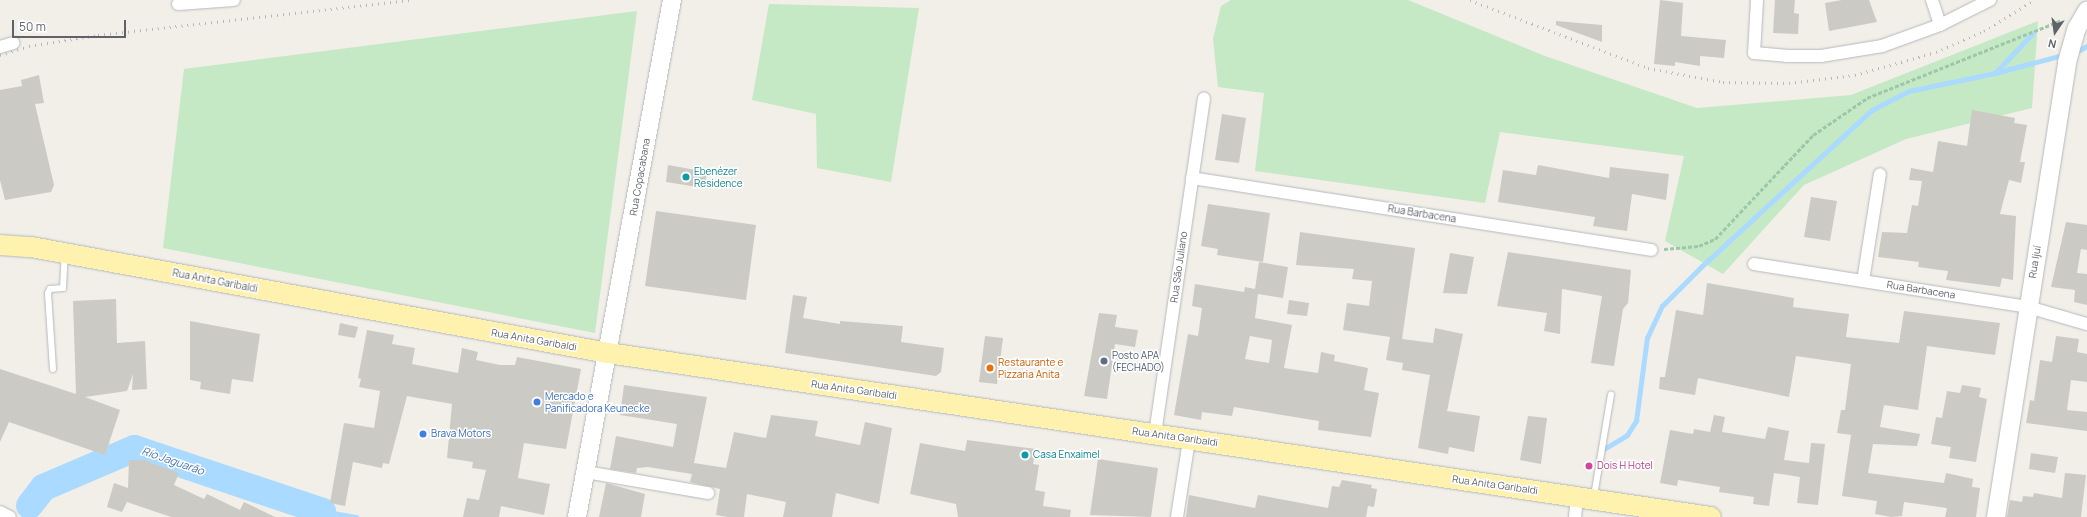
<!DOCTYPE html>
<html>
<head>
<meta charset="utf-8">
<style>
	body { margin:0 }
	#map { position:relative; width:2087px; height:517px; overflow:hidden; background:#f1efe8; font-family:Manrope,sans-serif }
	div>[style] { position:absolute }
	.green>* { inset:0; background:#c5e8c5 }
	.stream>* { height:4.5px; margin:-2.25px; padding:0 2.25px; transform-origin:2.25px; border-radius:2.25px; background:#aadaff }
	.river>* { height:27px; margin:-13.5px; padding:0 13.5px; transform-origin:13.5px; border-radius:13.5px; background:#aadaff }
	.building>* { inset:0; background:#cccac5 }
	.path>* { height:2.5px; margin-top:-1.25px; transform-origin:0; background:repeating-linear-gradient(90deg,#9cc7a9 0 4px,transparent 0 6px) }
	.roads { filter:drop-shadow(0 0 1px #b5b8bc) drop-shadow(0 0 1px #b5b8bc) }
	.lane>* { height:6px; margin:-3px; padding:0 3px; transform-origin:3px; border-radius:3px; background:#fff }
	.street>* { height:12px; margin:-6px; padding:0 6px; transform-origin:6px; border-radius:6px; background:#fff }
	.secondary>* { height:18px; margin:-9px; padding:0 9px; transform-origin:9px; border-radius:9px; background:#fff }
	.primary>* { height:20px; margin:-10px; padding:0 10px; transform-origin:10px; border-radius:10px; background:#fff2af }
	.rail>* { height:3px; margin-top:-1.5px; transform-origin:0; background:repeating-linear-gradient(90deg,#b6b7b8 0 1px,transparent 0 6px) }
	.dots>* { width:11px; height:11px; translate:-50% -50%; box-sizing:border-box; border:2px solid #fff; border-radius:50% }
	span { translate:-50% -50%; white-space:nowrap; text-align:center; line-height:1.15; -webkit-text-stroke:3px #fff; paint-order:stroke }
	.culture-label { font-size:10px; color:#0d838f }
	.left { translate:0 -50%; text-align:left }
	.street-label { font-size:10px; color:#5f6368 }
	.service-label { font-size:10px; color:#4e5e75 }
	.food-label { font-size:10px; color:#c56008 }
	.shop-label { font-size:10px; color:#366cbe }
	.hotel-label { font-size:10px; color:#b23c85 }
	.water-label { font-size:11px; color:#4174aa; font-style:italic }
	.north { position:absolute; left:2035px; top:12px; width:40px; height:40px; -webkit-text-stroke:3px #fff; paint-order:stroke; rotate:193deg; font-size:11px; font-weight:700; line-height:16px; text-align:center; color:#5f6368 }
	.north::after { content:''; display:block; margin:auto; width:14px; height:18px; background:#5f6368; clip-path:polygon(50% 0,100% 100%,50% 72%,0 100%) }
	.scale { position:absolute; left:12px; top:20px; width:114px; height:18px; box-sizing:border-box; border:2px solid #5f6368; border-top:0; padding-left:5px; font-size:12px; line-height:14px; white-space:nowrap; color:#5f6368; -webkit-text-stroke:3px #fff; paint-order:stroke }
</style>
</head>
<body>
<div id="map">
	<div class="green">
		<i style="clip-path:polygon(1231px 0,1408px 0,1545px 56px,1697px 108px,1851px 95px,2038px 21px,2032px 108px,1906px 139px,1804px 185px,1723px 274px,1665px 241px,1684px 156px,1500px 132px,1485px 203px,1255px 171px,1264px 93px,1218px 87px,1213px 39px,1221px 6px)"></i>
		<i style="clip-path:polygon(769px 4px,919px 8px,891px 182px,817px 168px,816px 114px,752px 100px)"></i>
		<i style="clip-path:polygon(637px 11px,595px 333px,163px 248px,184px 69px)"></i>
	</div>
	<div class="stream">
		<i style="left:2080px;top:50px;width:8px;rotate:-30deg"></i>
		<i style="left:1995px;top:73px;width:66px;rotate:-14.9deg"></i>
		<i style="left:1604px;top:449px;width:27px;rotate:-31deg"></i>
		<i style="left:1627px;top:435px;width:17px;rotate:-57deg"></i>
		<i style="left:1636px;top:421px;width:84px;rotate:-82.5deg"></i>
		<i style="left:1647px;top:338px;width:35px;rotate:-65deg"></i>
		<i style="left:1662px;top:306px;width:55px;rotate:-45deg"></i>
		<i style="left:1701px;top:267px;width:232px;rotate:-42.6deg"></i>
		<i style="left:1872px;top:110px;width:42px;rotate:-27.2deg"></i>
		<i style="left:1909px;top:91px;width:88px;rotate:-11.8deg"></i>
		<i style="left:1995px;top:73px;width:54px;rotate:-46.5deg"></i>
		<i style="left:322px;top:511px;width:35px;rotate:10deg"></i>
	</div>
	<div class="river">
		<i style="left:29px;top:505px;width:23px;rotate:-52deg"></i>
		<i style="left:43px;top:487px;width:99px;rotate:-23.2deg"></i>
		<i style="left:134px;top:448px;width:198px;rotate:18.5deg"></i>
		<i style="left:322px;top:511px;width:6px;rotate:81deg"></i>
	</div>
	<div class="building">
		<i style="clip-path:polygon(1660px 0,1683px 3px,1681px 36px,1726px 40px,1724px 58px,1700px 56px,1700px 66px,1675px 62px,1675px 66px,1654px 64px)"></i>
		<i style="clip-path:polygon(1775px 0,1795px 0,1794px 13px,1799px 14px,1798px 34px,1773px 33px)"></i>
		<i style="clip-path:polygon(1842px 0,1869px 0,1877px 22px,1829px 31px,1825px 3px)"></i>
		<i style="clip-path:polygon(1556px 21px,1602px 25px,1602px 42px,1556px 25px)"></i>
		<i style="clip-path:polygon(39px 75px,44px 103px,35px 104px,54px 185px,51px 192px,5px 200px,0 180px,0 90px,22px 86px,21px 80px)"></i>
		<i style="clip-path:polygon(1972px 110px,2015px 118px,2014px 123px,2027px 125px,2020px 162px,2025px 162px,2021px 183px,2009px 180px,2000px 214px,2016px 216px,2013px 280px,2002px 278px,2000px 287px,1946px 280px,1948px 271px,1918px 267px,1919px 262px,1878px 257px,1882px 232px,1907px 233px,1912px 205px,1918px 206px,1922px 181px,1909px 180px,1911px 168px,1933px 172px,1938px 141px,1967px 146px)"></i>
		<i style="clip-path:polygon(1222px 114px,1246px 118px,1239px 163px,1215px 160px)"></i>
		<i style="clip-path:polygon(668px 165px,707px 172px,704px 188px,666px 182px)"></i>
		<i style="clip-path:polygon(1538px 165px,1609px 178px,1610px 167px,1669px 174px,1666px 200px,1632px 194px,1627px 231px,1593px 226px,1595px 217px,1498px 202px,1503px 170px,1536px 175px)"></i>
		<i style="clip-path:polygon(1811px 197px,1837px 201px,1830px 241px,1804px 237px)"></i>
		<i style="clip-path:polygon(1208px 204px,1270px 213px,1263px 262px,1217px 255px,1218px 249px,1201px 246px)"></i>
		<i style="clip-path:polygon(656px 211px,756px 225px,746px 300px,645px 286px)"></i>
		<i style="clip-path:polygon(2066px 222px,2087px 225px,2087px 250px,2081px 249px,2077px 273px,2087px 274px,2087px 305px,2074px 302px,2075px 290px,2051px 287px)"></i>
		<i style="clip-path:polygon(1300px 232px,1415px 248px,1402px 339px,1433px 343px,1435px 328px,1463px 334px,1447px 411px,1480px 416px,1474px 452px,1449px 447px,1448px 454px,1418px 448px,1430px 375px,1402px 370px,1403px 363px,1386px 360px,1390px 337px,1343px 330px,1347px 303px,1369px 306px,1372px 281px,1352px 279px,1354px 269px,1296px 265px)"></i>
		<i style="clip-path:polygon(1508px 252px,1631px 270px,1628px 303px,1623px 309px,1614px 366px,1591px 363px,1602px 296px,1562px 289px,1560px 334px,1544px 331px,1547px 313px,1497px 306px)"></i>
		<i style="clip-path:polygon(1450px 253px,1474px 257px,1467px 294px,1443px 293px)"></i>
		<i style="clip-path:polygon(evenodd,1259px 262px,1288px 267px,1283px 298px,1258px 294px,1255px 318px,1292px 325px,1284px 368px,1318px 373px,1321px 352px,1335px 355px,1334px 361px,1368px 368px,1364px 390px,1379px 393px,1371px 437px,1318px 430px,1319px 421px,1234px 407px,1232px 416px,1202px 412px,1201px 420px,1174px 415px,1188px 334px,1198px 336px,1202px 308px,1192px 306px,1195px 284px,1244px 292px,1245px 287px,1255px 289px,1259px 262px,1250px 336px,1272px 340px,1269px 363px,1245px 359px,1250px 336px)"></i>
		<i style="clip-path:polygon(1707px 283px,1794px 298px,1793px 307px,1849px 314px,1846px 337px,1899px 343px,1904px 311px,2000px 323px,1995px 355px,1927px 346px,1918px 410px,1884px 405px,1880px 427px,1920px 434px,1917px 446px,1873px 444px,1868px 473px,1944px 483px,1946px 473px,1973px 479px,1972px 487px,1980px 488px,1976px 517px,1945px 517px,1947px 508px,1904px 502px,1902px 516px,1891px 517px,1875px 514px,1877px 501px,1842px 496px,1851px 435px,1837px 433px,1841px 410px,1845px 410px,1851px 364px,1796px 356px,1789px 397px,1698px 378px,1695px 395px,1659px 389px,1660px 377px,1665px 377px,1676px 310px,1703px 315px)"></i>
		<i style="clip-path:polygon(793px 295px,807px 297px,803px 318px,840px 324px,840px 321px,903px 326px,901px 342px,944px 348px,941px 372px,936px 376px,785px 353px)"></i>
		<i style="clip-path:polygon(116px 299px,117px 343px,145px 341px,147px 389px,132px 390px,133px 374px,127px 391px,85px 397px,120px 410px,105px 455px,9px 422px,0 442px,0 369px,76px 394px,73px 301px)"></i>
		<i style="clip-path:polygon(1289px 300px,1309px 303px,1307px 316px,1287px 314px)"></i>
		<i style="clip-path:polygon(1099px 313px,1117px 315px,1115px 327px,1138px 330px,1135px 347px,1115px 344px,1107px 399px,1084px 396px)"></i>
		<i style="clip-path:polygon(190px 321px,260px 334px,253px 382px,232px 379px,230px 394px,200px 389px,201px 382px,190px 380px)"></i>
		<i style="clip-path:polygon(340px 323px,358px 327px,355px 338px,338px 335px)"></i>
		<i style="clip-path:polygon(367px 330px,394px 335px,392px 344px,415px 348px,412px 364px,458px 373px,462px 348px,478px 352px,476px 360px,500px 365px,515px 365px,517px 357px,581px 369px,566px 449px,524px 443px,518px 478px,550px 484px,544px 515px,501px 506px,499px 517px,463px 517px,467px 498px,479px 500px,486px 470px,472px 468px,473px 462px,447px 458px,452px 404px,407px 396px,389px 464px,383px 463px,382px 468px,353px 462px,345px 506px,330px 503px,344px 423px,374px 428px,380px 391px,359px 387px,361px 379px,358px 378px)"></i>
		<i style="clip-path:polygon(985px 336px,1003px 338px,997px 384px,979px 382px)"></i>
		<i style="clip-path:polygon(2056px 336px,2079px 339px,2077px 352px,2087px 354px,2087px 382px,2071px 380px,2067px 410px,2087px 412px,2087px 431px,2026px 423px,2030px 400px,2034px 401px,2040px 360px,2052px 362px)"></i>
		<i style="clip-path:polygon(624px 385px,707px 397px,694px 463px,726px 468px,734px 432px,766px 438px,771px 415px,818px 421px,815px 436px,860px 445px,865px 422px,892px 428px,879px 504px,836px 493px,832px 517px,783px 517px,786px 502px,747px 494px,744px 517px,728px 517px,716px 515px,720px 489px,690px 482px,692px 474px,648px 467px,637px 468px,636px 473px,610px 469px,616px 436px,673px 447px,677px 424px,620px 415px)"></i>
		<i style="clip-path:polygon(1962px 385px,1981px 388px,1979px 397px,1987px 399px,1976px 462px,1949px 458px,1951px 447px,1931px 444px,1936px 417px,1942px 418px,1947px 391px,1960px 393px)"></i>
		<i style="clip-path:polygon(1714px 415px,1725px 417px,1722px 432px,1765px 439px,1768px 427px,1789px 431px,1784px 460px,1809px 463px,1811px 443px,1825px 444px,1818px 505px,1797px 503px,1800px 477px,1774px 473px,1769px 506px,1753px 504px,1754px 497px,1719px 492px,1720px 487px,1678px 480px,1677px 486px,1660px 483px,1670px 430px,1693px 434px,1694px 429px,1710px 432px)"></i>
		<i style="clip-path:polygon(1528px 416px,1547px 418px,1541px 464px,1520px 460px)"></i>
		<i style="clip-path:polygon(967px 440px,1036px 449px,1033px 464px,1039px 465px,1035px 490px,1045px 492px,1043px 506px,1071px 510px,1070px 517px,958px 517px,956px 504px,910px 494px,920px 443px,965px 451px)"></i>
		<i style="clip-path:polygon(2031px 453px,2058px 457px,2055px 473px,2029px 469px)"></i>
		<i style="clip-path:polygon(1098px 459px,1158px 468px,1151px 517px,1090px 515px)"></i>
		<i style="clip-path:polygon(129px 460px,144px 460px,179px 473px,174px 485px,204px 499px,207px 494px,240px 510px,244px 502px,275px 517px,171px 517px,127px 502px,122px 512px,107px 507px,114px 483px,128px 488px)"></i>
		<i style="clip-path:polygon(2065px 473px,2086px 475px,2081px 517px,2007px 517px,2010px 500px,2022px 502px,2023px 496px,2033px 497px,2034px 493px,2062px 498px)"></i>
		<i style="clip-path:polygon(1342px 480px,1372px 485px,1371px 488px,1377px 489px,1374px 507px,1368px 506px,1366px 517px,1186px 517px,1189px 495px,1255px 508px,1258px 495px,1328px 508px,1332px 486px,1339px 487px)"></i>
		<i style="clip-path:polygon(606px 483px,645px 494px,641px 517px,599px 517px)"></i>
	</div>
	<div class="path">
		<i style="left:1664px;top:249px;width:35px;rotate:-5deg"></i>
		<i style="left:1699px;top:246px;width:17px;rotate:-24deg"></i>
		<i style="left:1715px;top:239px;width:143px;rotate:-46.7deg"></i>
		<i style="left:1813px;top:135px;width:65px;rotate:-34.4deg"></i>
		<i style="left:1867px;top:98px;width:210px;rotate:-21.8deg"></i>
	</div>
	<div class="roads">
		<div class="lane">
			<i style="left:53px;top:369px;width:76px;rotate:-93.8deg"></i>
			<i style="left:48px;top:293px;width:4px;rotate:-63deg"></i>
			<i style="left:50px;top:289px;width:13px;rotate:-4deg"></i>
			<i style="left:63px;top:288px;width:33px;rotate:-87deg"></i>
			<i style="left:1594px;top:496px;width:103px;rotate:-80.5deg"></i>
		</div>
		<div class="street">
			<i style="left:1757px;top:0;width:53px;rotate:93.2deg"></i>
			<i style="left:1754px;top:53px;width:32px;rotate:5deg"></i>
			<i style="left:1786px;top:56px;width:35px"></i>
			<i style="left:1821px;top:56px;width:62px;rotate:-9.3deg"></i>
			<i style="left:1882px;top:46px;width:62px;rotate:-19.9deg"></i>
			<i style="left:1940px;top:25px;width:56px;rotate:-26.6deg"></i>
			<i style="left:1932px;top:0;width:26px;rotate:72deg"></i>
			<i style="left:178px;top:4px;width:56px;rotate:-4.1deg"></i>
			<i style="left:0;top:47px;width:14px;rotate:-17deg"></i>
			<i style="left:1192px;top:178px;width:465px;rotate:8.9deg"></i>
			<i style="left:1754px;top:264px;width:277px;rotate:8.9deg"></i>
			<i style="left:2028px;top:307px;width:61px;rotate:16.1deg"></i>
			<i style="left:1863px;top:281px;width:108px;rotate:-81deg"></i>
			<i style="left:1155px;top:434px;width:339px;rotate:-81.7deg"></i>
			<i style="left:586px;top:472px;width:124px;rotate:9.8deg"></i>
			<i style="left:0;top:512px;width:11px;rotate:27deg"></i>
			<i style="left:1177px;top:517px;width:78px;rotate:-81.1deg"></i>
			<i style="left:1575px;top:517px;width:20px;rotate:-84deg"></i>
		</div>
		<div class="secondary">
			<i style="left:577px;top:517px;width:526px;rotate:-79.59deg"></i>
			<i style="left:1996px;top:517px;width:461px;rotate:-81.1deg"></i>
			<i style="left:2067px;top:62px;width:35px;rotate:-74deg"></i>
			<i style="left:2077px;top:28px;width:20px;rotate:-60deg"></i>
		</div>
		<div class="primary">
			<i style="left:0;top:245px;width:31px;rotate:4deg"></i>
			<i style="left:31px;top:247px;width:587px;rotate:10.41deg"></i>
			<i style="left:608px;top:353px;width:1115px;rotate:8.46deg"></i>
		</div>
	</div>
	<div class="rail">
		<i style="left:1470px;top:0;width:191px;rotate:20.9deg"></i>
		<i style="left:1648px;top:68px;width:76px;rotate:10.6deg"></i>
		<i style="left:1723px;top:82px;width:66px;rotate:0.9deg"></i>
		<i style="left:1789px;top:83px;width:66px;rotate:-6.9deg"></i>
		<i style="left:1855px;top:75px;width:84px;rotate:-15.9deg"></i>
		<i style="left:1936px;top:52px;width:52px;rotate:-23.6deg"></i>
		<i style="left:1984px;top:31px;width:59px;rotate:-31.8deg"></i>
		<i style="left:0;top:55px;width:30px;rotate:-17deg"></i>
		<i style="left:29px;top:46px;width:70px;rotate:-9.1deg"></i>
		<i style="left:98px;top:35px;width:314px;rotate:-6.4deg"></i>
	</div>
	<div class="dots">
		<i style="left:686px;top:177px;background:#0f9aa8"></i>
		<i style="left:1104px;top:361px;background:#5c6f8a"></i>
		<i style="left:990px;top:368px;background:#e8710a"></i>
		<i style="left:537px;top:402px;background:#3f7fe0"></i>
		<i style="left:423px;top:434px;background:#3f7fe0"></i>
		<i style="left:1025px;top:455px;background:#0f9aa8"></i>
		<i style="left:1589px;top:466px;background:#d1479c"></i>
	</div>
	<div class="culture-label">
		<span class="left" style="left:694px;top:177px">Ebenézer<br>Residence</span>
		<span class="left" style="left:1033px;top:455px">Casa Enxaimel</span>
	</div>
	<div class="street-label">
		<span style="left:640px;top:177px;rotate:-80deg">Rua Copacabana</span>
		<span style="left:1422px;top:214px;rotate:9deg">Rua Barbacena</span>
		<span style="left:2035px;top:262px;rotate:-81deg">Rua Ijuí</span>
		<span style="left:1179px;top:267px;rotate:-82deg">Rua São Juliano</span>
		<span style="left:215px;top:281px;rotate:11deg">Rua Anita Garibaldi</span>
		<span style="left:1921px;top:290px;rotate:9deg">Rua Barbacena</span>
		<span style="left:534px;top:340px;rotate:10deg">Rua Anita Garibaldi</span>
		<span style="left:854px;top:390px;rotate:8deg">Rua Anita Garibaldi</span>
		<span style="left:1175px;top:437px;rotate:8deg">Rua Anita Garibaldi</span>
		<span style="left:1495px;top:485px;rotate:8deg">Rua Anita Garibaldi</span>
	</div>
	<div class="service-label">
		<span class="left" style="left:1112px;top:361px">Posto APA<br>(FECHADO)</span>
	</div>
	<div class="food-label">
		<span class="left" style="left:998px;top:368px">Restaurante e<br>Pizzaria Anita</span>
	</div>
	<div class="shop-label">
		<span class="left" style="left:545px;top:402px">Mercado e<br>Panificadora Keunecke</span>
		<span class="left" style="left:431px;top:434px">Brava Motors</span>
	</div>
	<div class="hotel-label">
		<span class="left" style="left:1597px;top:466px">Dois H Hotel</span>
	</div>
	<div class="water-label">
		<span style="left:173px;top:461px;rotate:19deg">Rio Jaguarão</span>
	</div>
	<div class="north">N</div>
	<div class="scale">50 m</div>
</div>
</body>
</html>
